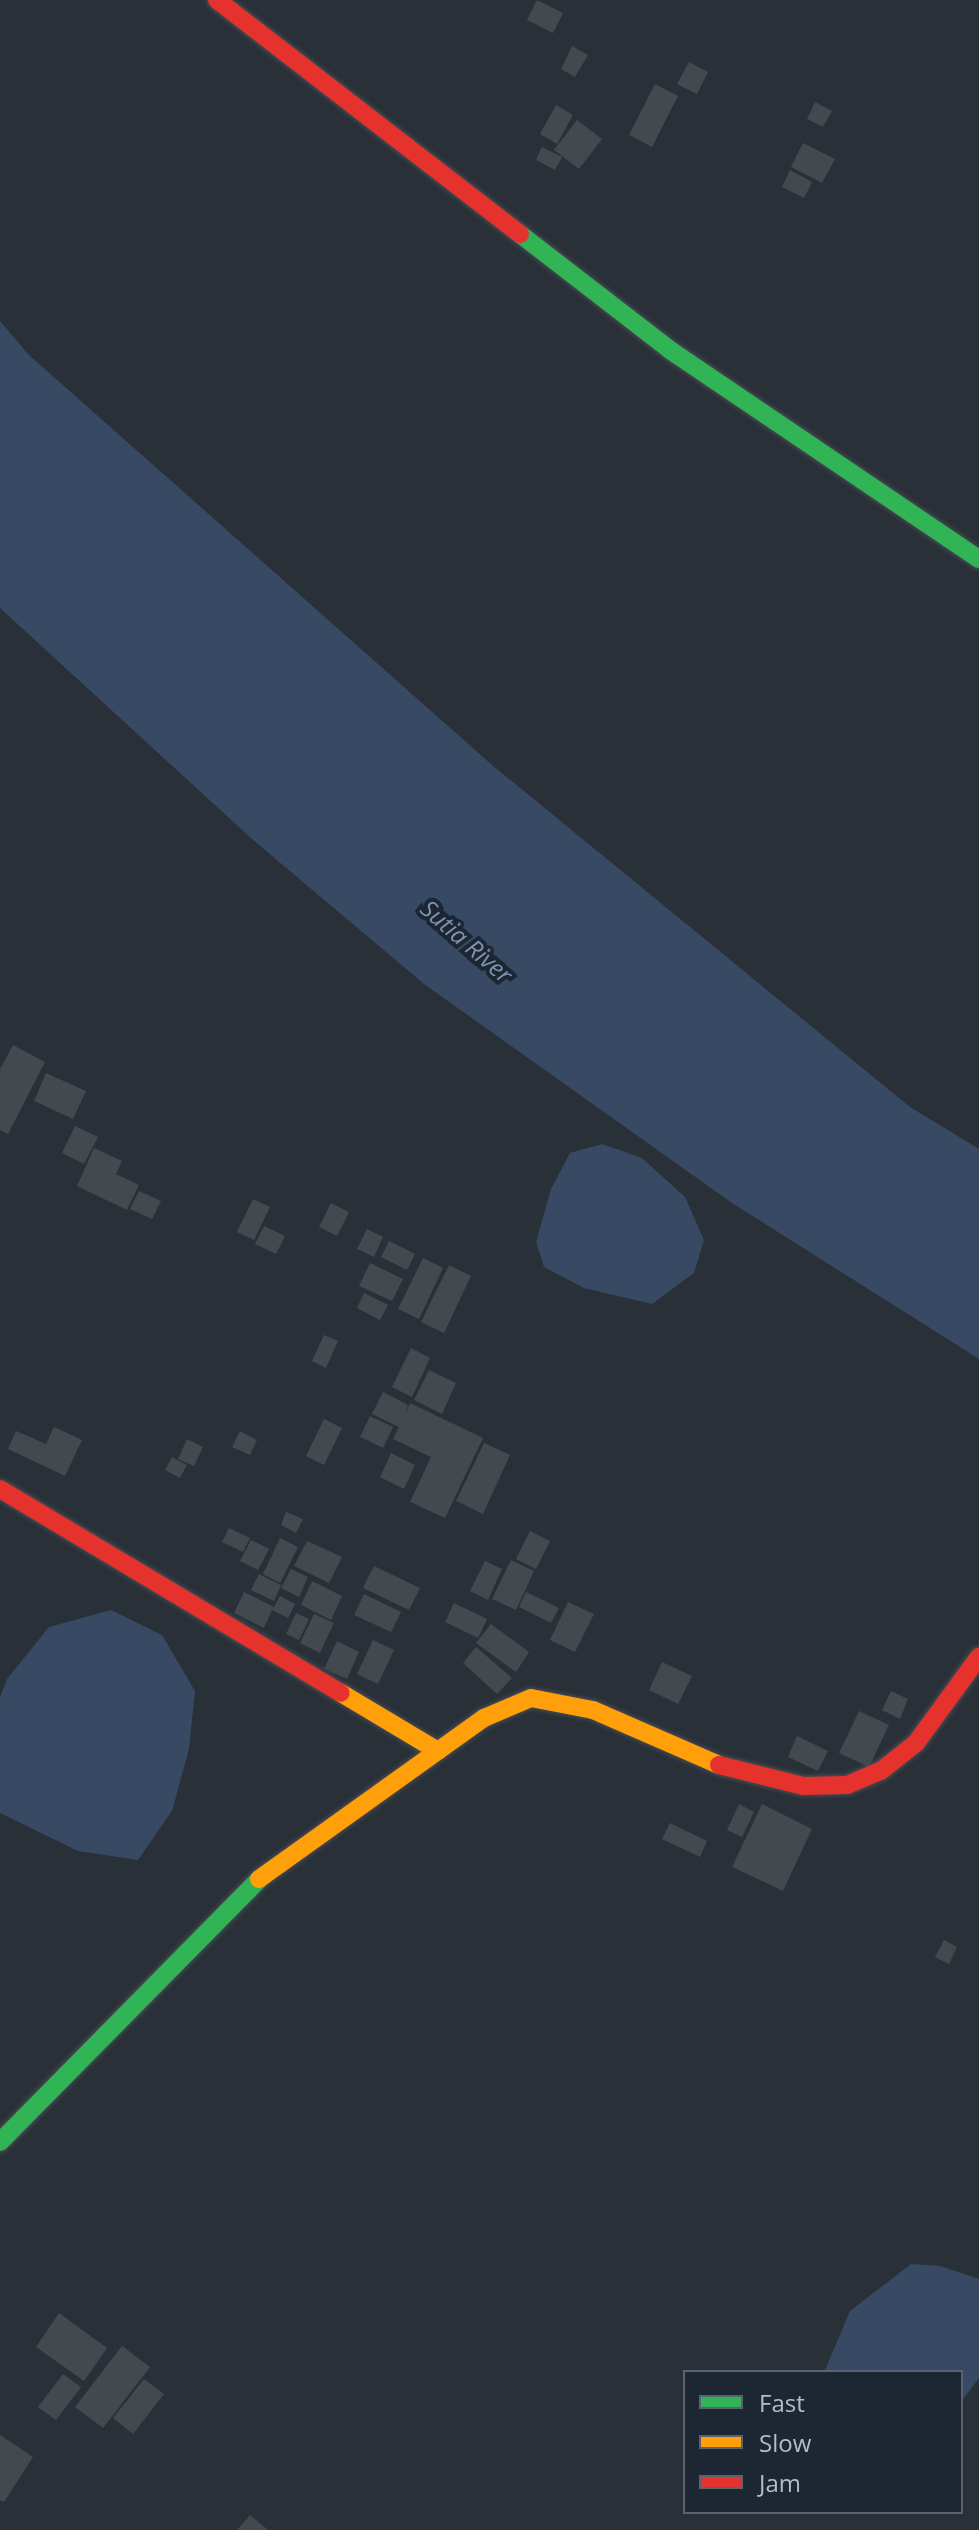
<!DOCTYPE html>
<html>
<head>
<meta charset="utf-8">
<style>
	body { margin:0 }
	#map { position:relative; width:979px; height:2530px; overflow:hidden; background:#2a3038; font-family:"Open Sans",sans-serif }
	div>[style] { position:absolute }
	.water>* { inset:0; background:#384963 }
	.building>* { inset:0; background:#444950 }
	.roads { filter:drop-shadow(0 0 2px #484c53) drop-shadow(0 0 2px #484c53) }
	.fast>* { height:18px; margin:-9px; padding:0 9px; transform-origin:9px; border-radius:9px; background:#30b455 }
	.slow>* { height:18px; margin:-9px; padding:0 9px; transform-origin:9px; border-radius:9px; background:#ff9f0a }
	.jam>* { height:18px; margin:-9px; padding:0 9px; transform-origin:9px; border-radius:9px; background:#e5322d }
	span { translate:-50% -50%; white-space:nowrap; text-align:center; line-height:1.15; -webkit-text-stroke:8px #1d2633; paint-order:stroke }
	.water-label { font-size:24px; color:#7c92b1; font-style:italic }
	.legend { position:absolute; left:683px; top:2370px; width:280px; height:144px; box-sizing:border-box; background:#1d2633; border:2px solid #59626f; margin:0; padding:10px 14px; list-style:none; font-size:24px; color:#b4bcc9 }
	.legend li { display:flex; align-items:center; gap:16px; height:40px }
	.legend b { width:40px; border:2px solid #59626f }
</style>
</head>
<body>
<div id="map">
	<div class="water">
		<i style="clip-path:polygon(0 321px,29px 355px,492px 765px,910px 1107px,979px 1149px,979px 1359px,732px 1203px,424px 984px,252px 839px,0 608px)"></i>
		<i style="clip-path:polygon(602px 1144px,642px 1158px,685px 1197px,704px 1240px,694px 1273px,652px 1304px,584px 1288px,544px 1267px,536px 1242px,551px 1189px,570px 1153px)"></i>
		<i style="clip-path:polygon(111px 1610px,162px 1635px,195px 1691px,189px 1749px,172px 1811px,138px 1860px,78px 1851px,0 1813px,0 1698px,7px 1679px,49px 1627px)"></i>
		<i style="clip-path:polygon(911px 2264px,940px 2266px,979px 2279px,979px 2378px,961px 2402px,961px 2372px,825px 2370px,850px 2311px)"></i>
	</div>
	<div class="building">
		<i style="clip-path:polygon(537px 0,563px 13px,553px 33px,527px 20px)"></i>
		<i style="clip-path:polygon(572px 46px,588px 55px,575px 77px,561px 69px)"></i>
		<i style="clip-path:polygon(689px 62px,708px 72px,697px 94px,677px 84px)"></i>
		<i style="clip-path:polygon(655px 84px,678px 96px,652px 147px,629px 135px)"></i>
		<i style="clip-path:polygon(815px 102px,832px 111px,823px 127px,807px 119px)"></i>
		<i style="clip-path:polygon(556px 105px,573px 115px,557px 144px,540px 134px)"></i>
		<i style="clip-path:polygon(577px 120px,602px 139px,579px 169px,554px 150px)"></i>
		<i style="clip-path:polygon(803px 143px,835px 159px,822px 183px,791px 167px)"></i>
		<i style="clip-path:polygon(542px 147px,562px 157px,555px 170px,536px 160px)"></i>
		<i style="clip-path:polygon(790px 170px,812px 182px,804px 198px,782px 187px)"></i>
		<i style="clip-path:polygon(13px 1045px,45px 1062px,8px 1134px,0 1130px,0 1069px)"></i>
		<i style="clip-path:polygon(46px 1073px,86px 1091px,73px 1119px,34px 1101px)"></i>
		<i style="clip-path:polygon(75px 1126px,98px 1137px,84px 1164px,62px 1153px)"></i>
		<i style="clip-path:polygon(94px 1148px,122px 1161px,116px 1174px,139px 1185px,127px 1210px,77px 1186px)"></i>
		<i style="clip-path:polygon(139px 1191px,161px 1201px,152px 1219px,130px 1209px)"></i>
		<i style="clip-path:polygon(253px 1199px,270px 1207px,254px 1240px,237px 1232px)"></i>
		<i style="clip-path:polygon(331px 1203px,349px 1212px,337px 1236px,319px 1227px)"></i>
		<i style="clip-path:polygon(264px 1226px,285px 1236px,276px 1254px,255px 1244px)"></i>
		<i style="clip-path:polygon(367px 1229px,383px 1237px,374px 1257px,357px 1249px)"></i>
		<i style="clip-path:polygon(389px 1241px,415px 1254px,407px 1270px,381px 1257px)"></i>
		<i style="clip-path:polygon(423px 1258px,443px 1268px,419px 1319px,398px 1309px)"></i>
		<i style="clip-path:polygon(370px 1263px,403px 1279px,392px 1301px,359px 1286px)"></i>
		<i style="clip-path:polygon(449px 1265px,471px 1276px,444px 1333px,421px 1322px)"></i>
		<i style="clip-path:polygon(364px 1293px,388px 1305px,380px 1320px,357px 1308px)"></i>
		<i style="clip-path:polygon(324px 1335px,338px 1341px,326px 1368px,312px 1361px)"></i>
		<i style="clip-path:polygon(411px 1348px,430px 1358px,412px 1397px,392px 1387px)"></i>
		<i style="clip-path:polygon(429px 1370px,456px 1383px,442px 1414px,414px 1400px)"></i>
		<i style="clip-path:polygon(383px 1392px,408px 1405px,405px 1415px,410px 1403px,483px 1438px,445px 1518px,410px 1502px,431px 1457px,393px 1439px,399px 1427px,372px 1414px)"></i>
		<i style="clip-path:polygon(370px 1416px,393px 1427px,383px 1448px,360px 1437px)"></i>
		<i style="clip-path:polygon(324px 1419px,342px 1428px,324px 1465px,306px 1456px)"></i>
		<i style="clip-path:polygon(54px 1427px,82px 1440px,65px 1476px,8px 1449px,16px 1431px,46px 1444px)"></i>
		<i style="clip-path:polygon(240px 1431px,257px 1440px,250px 1455px,232px 1447px)"></i>
		<i style="clip-path:polygon(187px 1439px,203px 1447px,194px 1466px,178px 1459px)"></i>
		<i style="clip-path:polygon(484px 1443px,510px 1455px,483px 1514px,456px 1501px)"></i>
		<i style="clip-path:polygon(391px 1453px,415px 1465px,404px 1489px,380px 1477px)"></i>
		<i style="clip-path:polygon(172px 1457px,187px 1465px,180px 1478px,165px 1470px)"></i>
		<i style="clip-path:polygon(286px 1512px,303px 1519px,296px 1533px,281px 1525px)"></i>
		<i style="clip-path:polygon(229px 1528px,250px 1538px,243px 1552px,222px 1542px)"></i>
		<i style="clip-path:polygon(530px 1531px,550px 1541px,536px 1569px,516px 1559px)"></i>
		<i style="clip-path:polygon(280px 1538px,298px 1547px,280px 1583px,263px 1574px)"></i>
		<i style="clip-path:polygon(251px 1540px,269px 1549px,258px 1570px,240px 1561px)"></i>
		<i style="clip-path:polygon(307px 1541px,342px 1557px,329px 1583px,294px 1566px)"></i>
		<i style="clip-path:polygon(511px 1560px,534px 1571px,516px 1610px,492px 1599px)"></i>
		<i style="clip-path:polygon(485px 1561px,502px 1569px,488px 1600px,470px 1591px)"></i>
		<i style="clip-path:polygon(374px 1566px,420px 1588px,409px 1610px,363px 1588px)"></i>
		<i style="clip-path:polygon(291px 1569px,308px 1577px,299px 1597px,281px 1588px)"></i>
		<i style="clip-path:polygon(259px 1574px,281px 1585px,274px 1601px,251px 1590px)"></i>
		<i style="clip-path:polygon(312px 1581px,342px 1596px,331px 1620px,301px 1605px)"></i>
		<i style="clip-path:polygon(244px 1592px,274px 1607px,280px 1596px,295px 1604px,288px 1618px,272px 1610px,264px 1628px,234px 1613px)"></i>
		<i style="clip-path:polygon(526px 1592px,559px 1608px,551px 1623px,519px 1607px)"></i>
		<i style="clip-path:polygon(364px 1594px,401px 1612px,391px 1632px,354px 1615px)"></i>
		<i style="clip-path:polygon(568px 1602px,594px 1614px,575px 1652px,550px 1640px)"></i>
		<i style="clip-path:polygon(454px 1603px,487px 1619px,478px 1638px,445px 1622px)"></i>
		<i style="clip-path:polygon(296px 1613px,309px 1619px,299px 1640px,286px 1634px)"></i>
		<i style="clip-path:polygon(314px 1614px,334px 1623px,320px 1653px,300px 1643px)"></i>
		<i style="clip-path:polygon(491px 1624px,529px 1652px,516px 1672px,476px 1643px)"></i>
		<i style="clip-path:polygon(373px 1640px,394px 1650px,378px 1684px,357px 1674px)"></i>
		<i style="clip-path:polygon(337px 1641px,359px 1652px,347px 1679px,324px 1669px)"></i>
		<i style="clip-path:polygon(476px 1647px,512px 1678px,497px 1694px,463px 1663px)"></i>
		<i style="clip-path:polygon(662px 1662px,692px 1676px,678px 1704px,649px 1690px)"></i>
		<i style="clip-path:polygon(891px 1691px,908px 1699px,900px 1719px,882px 1710px)"></i>
		<i style="clip-path:polygon(859px 1711px,889px 1725px,869px 1767px,839px 1753px)"></i>
		<i style="clip-path:polygon(797px 1736px,828px 1751px,818px 1771px,788px 1757px)"></i>
		<i style="clip-path:polygon(739px 1804px,754px 1812px,742px 1837px,727px 1830px)"></i>
		<i style="clip-path:polygon(762px 1804px,812px 1829px,783px 1891px,732px 1867px)"></i>
		<i style="clip-path:polygon(670px 1823px,707px 1841px,700px 1857px,662px 1839px)"></i>
		<i style="clip-path:polygon(944px 1940px,957px 1947px,949px 1964px,935px 1957px)"></i>
		<i style="clip-path:polygon(59px 2313px,107px 2348px,84px 2381px,36px 2347px)"></i>
		<i style="clip-path:polygon(122px 2346px,150px 2367px,103px 2428px,75px 2407px)"></i>
		<i style="clip-path:polygon(63px 2374px,81px 2387px,56px 2420px,38px 2407px)"></i>
		<i style="clip-path:polygon(144px 2379px,164px 2394px,133px 2434px,113px 2418px)"></i>
		<i style="clip-path:polygon(0 2435px,33px 2457px,4px 2502px,0 2500px)"></i>
		<i style="clip-path:polygon(250px 2515px,268px 2530px,237px 2530px)"></i>
	</div>
	<div class="roads">
		<div class="fast">
			<i style="left:520px;top:234px;width:190px;rotate:37.7deg"></i>
			<i style="left:670px;top:350px;width:373px;rotate:34.1deg"></i>
			<i style="left:0;top:2142px;width:369px;rotate:-45.4deg"></i>
		</div>
		<div class="slow">
			<i style="left:341px;top:1693px;width:113px;rotate:30.9deg"></i>
			<i style="left:259px;top:1879px;width:277px;rotate:-35.6deg"></i>
			<i style="left:484px;top:1718px;width:51px;rotate:-23.1deg"></i>
			<i style="left:531px;top:1698px;width:63px;rotate:11deg"></i>
			<i style="left:593px;top:1710px;width:137px;rotate:23.6deg"></i>
		</div>
		<div class="jam">
			<i style="left:217px;top:0;width:383px;rotate:37.7deg"></i>
			<i style="left:0;top:1489px;width:397px;rotate:30.9deg"></i>
			<i style="left:719px;top:1765px;width:87px;rotate:14deg"></i>
			<i style="left:803px;top:1786px;width:44px;rotate:-1.3deg"></i>
			<i style="left:847px;top:1785px;width:38px;rotate:-23deg"></i>
			<i style="left:882px;top:1770px;width:43px;rotate:-38.5deg"></i>
			<i style="left:916px;top:1743px;width:107px;rotate:-53.8deg"></i>
		</div>
	</div>
	<div class="water-label">
		<span style="left:467px;top:941px;rotate:41deg">Sutia River</span>
	</div>
	<ul class="legend">
	<li><b style="height:10px;background:#30b455"></b>Fast</li>
	<li><b style="height:10px;background:#ff9f0a"></b>Slow</li>
	<li><b style="height:10px;background:#e5322d"></b>Jam</li>
	</ul>
</div>
</body>
</html>
